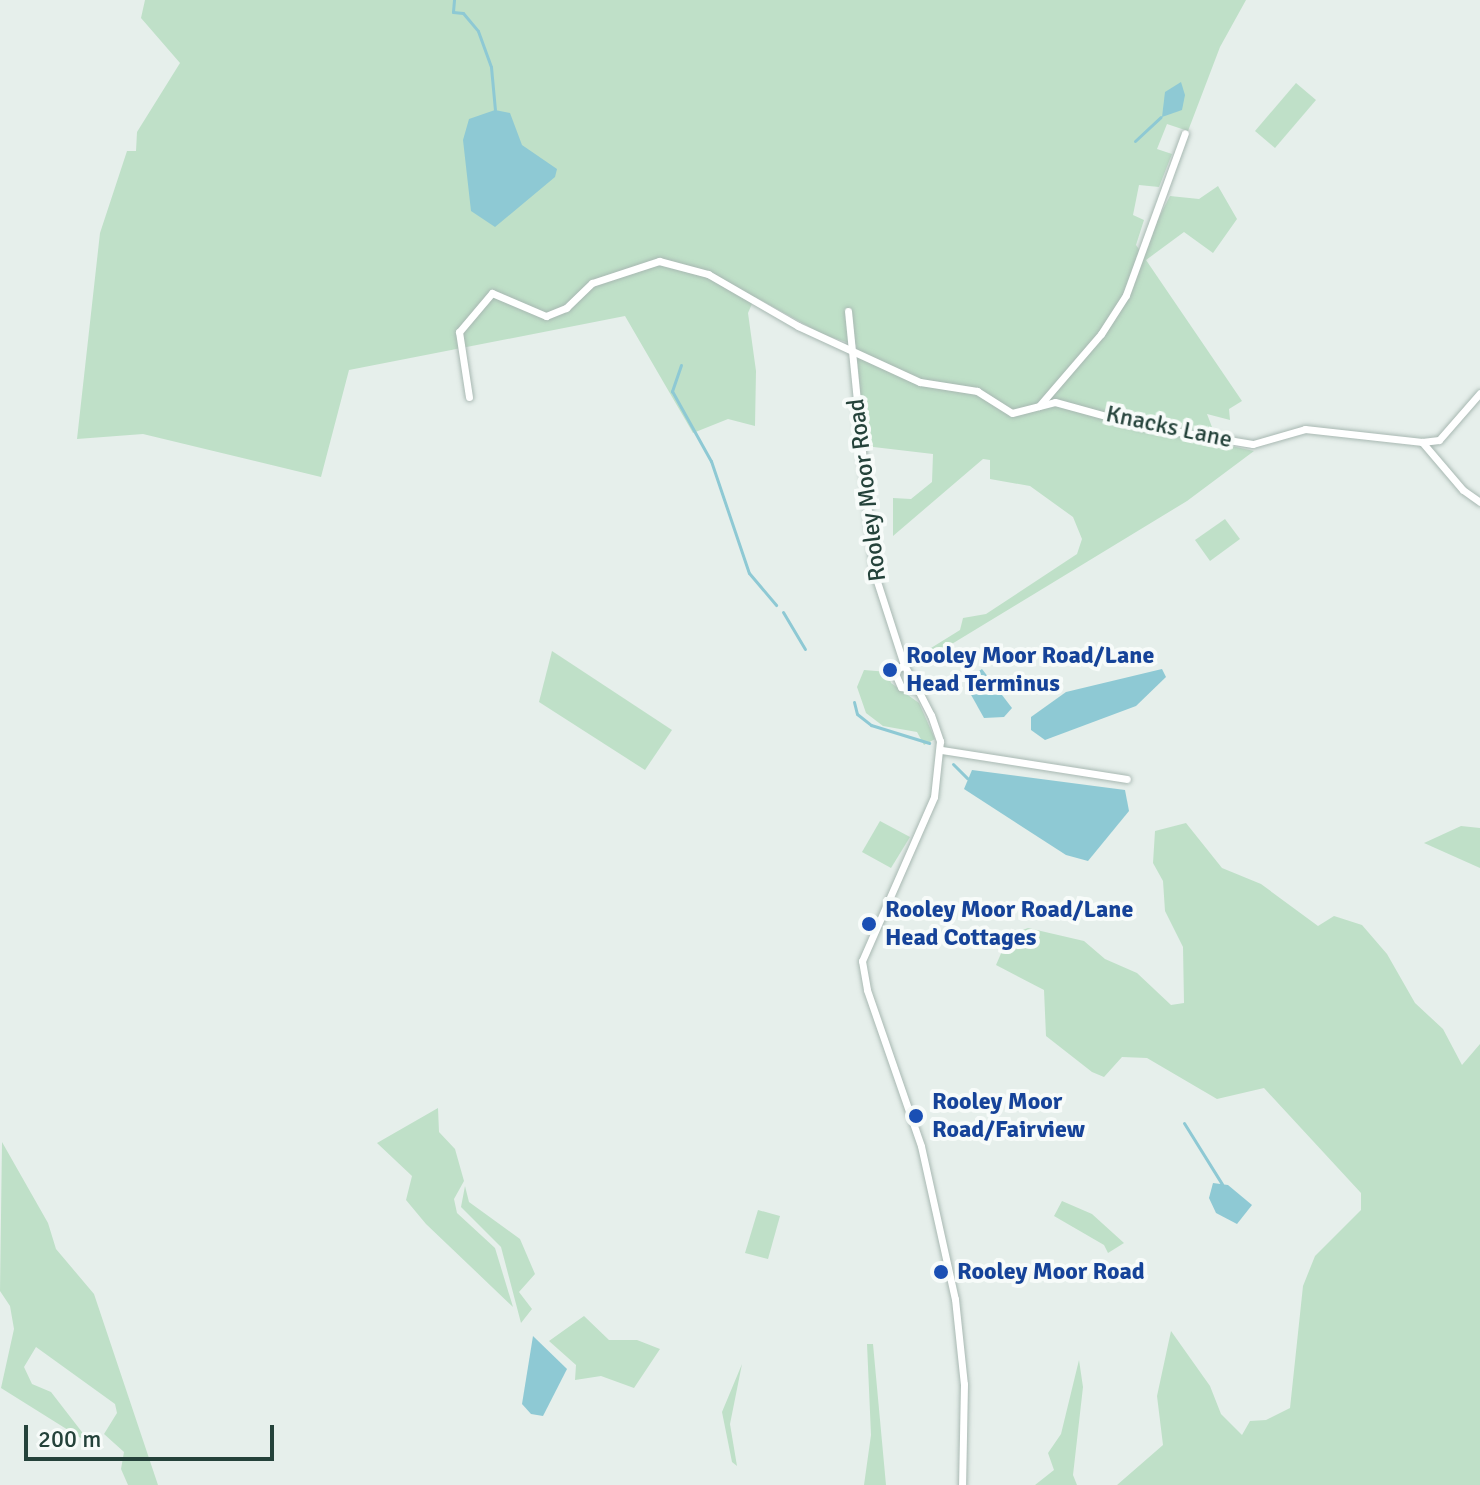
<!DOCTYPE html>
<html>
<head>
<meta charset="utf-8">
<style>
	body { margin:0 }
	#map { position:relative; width:1480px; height:1485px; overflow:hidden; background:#e6efeb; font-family:Signika,sans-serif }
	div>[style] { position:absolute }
	.green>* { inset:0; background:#bfe0c8 }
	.water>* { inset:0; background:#8ec9d4 }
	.stream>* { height:3px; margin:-1.5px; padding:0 1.5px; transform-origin:1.5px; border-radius:1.5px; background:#8ec9d4 }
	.roads { filter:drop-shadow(0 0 2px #a8b8b2) drop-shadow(0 0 2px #a8b8b2) }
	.street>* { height:7px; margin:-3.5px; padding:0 3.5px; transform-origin:3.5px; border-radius:3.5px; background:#fff }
	.dots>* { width:22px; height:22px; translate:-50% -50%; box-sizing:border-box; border:4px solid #f7fbf9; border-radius:50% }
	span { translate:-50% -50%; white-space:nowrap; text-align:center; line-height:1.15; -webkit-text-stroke:8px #f7fbf9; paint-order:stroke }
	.street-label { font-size:24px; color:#24423a }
	.transit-label { font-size:24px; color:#164399; font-weight:700 }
	.left { translate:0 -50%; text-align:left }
	.scale { position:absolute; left:24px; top:1425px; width:250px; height:36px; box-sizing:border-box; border:4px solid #24423a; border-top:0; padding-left:10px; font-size:24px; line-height:28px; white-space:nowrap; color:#24423a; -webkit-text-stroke:6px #f7fbf9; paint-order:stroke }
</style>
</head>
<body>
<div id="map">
	<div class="green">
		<i style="clip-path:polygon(145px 0,1246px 0,1220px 47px,1188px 131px,1167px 124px,1157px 149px,1172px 154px,1159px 187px,1139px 185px,1133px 215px,1144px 220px,1136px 245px,1141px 252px,1170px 196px,1199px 199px,1218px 186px,1237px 219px,1213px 253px,1184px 232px,1146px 260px,1242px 401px,1229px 409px,1230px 420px,1207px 414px,1218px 443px,1254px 451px,1187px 501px,932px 656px,923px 653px,960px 630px,963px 618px,986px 614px,1077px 554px,1082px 539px,1073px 517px,1030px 486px,990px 479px,990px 460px,983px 459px,893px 536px,893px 498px,911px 499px,932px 482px,933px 454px,865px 446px,856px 345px,824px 335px,755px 297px,748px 313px,756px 371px,755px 426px,728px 419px,693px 433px,625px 316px,349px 370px,321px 477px,143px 434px,77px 439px,100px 233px,127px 151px,136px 151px,137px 132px,180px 63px,141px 18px)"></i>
		<i style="clip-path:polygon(1296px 83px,1316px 100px,1275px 148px,1255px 131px)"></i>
		<i style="clip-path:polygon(1225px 519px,1240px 539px,1210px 561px,1195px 540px)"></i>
		<i style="clip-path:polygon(552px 651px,672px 730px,645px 770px,539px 702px)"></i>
		<i style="clip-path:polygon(864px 670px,888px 672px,891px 683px,919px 703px,935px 739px,924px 745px,917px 732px,883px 726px,866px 713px,857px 687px)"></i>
		<i style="clip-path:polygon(880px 821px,910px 837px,891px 868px,862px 852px)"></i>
		<i style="clip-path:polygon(1186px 823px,1222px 868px,1261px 884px,1318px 926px,1334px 916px,1362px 925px,1387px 954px,1415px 1003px,1443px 1029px,1462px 1065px,1480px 1044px,1480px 1485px,1117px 1485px,1163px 1445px,1157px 1396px,1171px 1331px,1210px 1386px,1221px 1414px,1242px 1435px,1250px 1421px,1266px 1420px,1290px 1408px,1303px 1286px,1315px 1256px,1361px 1210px,1361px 1193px,1264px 1088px,1217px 1099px,1147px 1058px,1122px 1057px,1104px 1077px,1092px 1072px,1046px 1036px,1044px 990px,996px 965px,1009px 935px,1028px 928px,1084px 941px,1105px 959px,1137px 973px,1171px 1005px,1184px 1003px,1183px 947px,1165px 911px,1163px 881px,1153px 863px,1155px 831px)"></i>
		<i style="clip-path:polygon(1461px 826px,1480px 828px,1480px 868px,1424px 843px)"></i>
		<i style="clip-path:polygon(438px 1108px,439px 1132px,455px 1149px,464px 1181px,454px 1199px,457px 1213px,495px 1248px,513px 1307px,426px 1224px,406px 1200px,412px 1176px,377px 1143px)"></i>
		<i style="clip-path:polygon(2px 1142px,48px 1223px,56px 1249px,94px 1294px,158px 1485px,128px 1485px,121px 1469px,124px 1452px,104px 1434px,117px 1413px,115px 1404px,36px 1347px,24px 1367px,32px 1384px,51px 1392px,92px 1445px,1px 1388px,14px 1329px,10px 1306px,0 1291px)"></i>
		<i style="clip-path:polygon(465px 1186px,469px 1202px,520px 1239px,535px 1274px,519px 1292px,532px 1309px,521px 1323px,501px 1247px,461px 1207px)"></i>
		<i style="clip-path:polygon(1062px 1201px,1092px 1214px,1124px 1243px,1108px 1253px,1104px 1245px,1054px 1216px)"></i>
		<i style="clip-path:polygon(758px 1210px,780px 1216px,768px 1259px,745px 1253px)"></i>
		<i style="clip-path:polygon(584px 1316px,609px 1340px,637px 1340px,660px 1349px,634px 1388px,601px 1376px,575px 1380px,576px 1365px,549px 1341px)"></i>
		<i style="clip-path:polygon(867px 1344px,873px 1344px,886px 1485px,864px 1485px,871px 1435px)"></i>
		<i style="clip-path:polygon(1079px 1360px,1083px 1387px,1073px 1475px,1077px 1485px,1035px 1485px,1054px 1470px,1048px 1453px,1061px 1434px)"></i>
		<i style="clip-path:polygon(742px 1364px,730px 1424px,737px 1466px,732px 1462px,722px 1412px)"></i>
	</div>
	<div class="water">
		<i style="clip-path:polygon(1181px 82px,1185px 95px,1182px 110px,1162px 117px,1165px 92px)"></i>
		<i style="clip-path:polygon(495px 110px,510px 113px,522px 145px,557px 169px,555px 177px,495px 227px,471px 211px,463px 140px,469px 119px)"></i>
		<i style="clip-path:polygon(982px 669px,1012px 708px,1004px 717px,984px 718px,970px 693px,965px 680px)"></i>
		<i style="clip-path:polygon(1162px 669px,1166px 677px,1136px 706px,1045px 740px,1031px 730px,1031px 717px,1066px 692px)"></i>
		<i style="clip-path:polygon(972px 770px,1125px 790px,1129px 811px,1088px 861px,1066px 855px,964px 789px)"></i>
		<i style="clip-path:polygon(1213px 1183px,1228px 1185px,1252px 1205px,1237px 1224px,1216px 1213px,1209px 1198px)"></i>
		<i style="clip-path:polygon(533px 1336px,567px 1369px,543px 1416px,531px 1414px,522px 1404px)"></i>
	</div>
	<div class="stream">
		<i style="left:454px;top:0;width:12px;rotate:95deg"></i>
		<i style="left:453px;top:12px;width:10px;rotate:6deg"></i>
		<i style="left:463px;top:13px;width:23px;rotate:50deg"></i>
		<i style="left:478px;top:31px;width:38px;rotate:70deg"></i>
		<i style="left:491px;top:67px;width:43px;rotate:84.7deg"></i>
		<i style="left:1135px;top:141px;width:35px;rotate:-43deg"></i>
		<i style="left:681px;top:365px;width:28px;rotate:109deg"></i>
		<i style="left:672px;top:391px;width:80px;rotate:60.9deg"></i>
		<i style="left:711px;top:461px;width:118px;rotate:71.3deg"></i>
		<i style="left:749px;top:573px;width:42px;rotate:49.8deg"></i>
		<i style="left:783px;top:612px;width:43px;rotate:59.3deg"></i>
		<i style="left:854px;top:702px;width:12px;rotate:76deg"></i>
		<i style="left:857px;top:714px;width:18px;rotate:38deg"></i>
		<i style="left:871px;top:725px;width:61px;rotate:17.2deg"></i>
		<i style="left:953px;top:764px;width:20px;rotate:45deg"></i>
		<i style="left:1184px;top:1123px;width:72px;rotate:58.1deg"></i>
	</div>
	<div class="roads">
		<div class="street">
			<i style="left:848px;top:311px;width:262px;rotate:84.3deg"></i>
			<i style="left:874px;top:572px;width:98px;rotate:72.1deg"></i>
			<i style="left:469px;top:397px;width:66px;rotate:-98.7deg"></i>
			<i style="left:459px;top:332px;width:51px;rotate:-49.8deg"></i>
			<i style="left:492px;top:293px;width:59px;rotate:23.1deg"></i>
			<i style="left:546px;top:316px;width:22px;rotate:-22deg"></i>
			<i style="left:566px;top:308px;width:36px;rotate:-44deg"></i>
			<i style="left:592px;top:283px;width:71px;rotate:-18.2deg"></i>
			<i style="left:659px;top:261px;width:51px;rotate:14.9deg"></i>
			<i style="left:708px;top:274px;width:104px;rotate:30deg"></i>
			<i style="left:798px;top:326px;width:134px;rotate:24.7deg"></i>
			<i style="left:920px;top:382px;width:58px;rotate:9deg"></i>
			<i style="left:977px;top:391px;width:41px;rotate:32.2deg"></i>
			<i style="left:1012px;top:413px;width:44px;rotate:-14.3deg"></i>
			<i style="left:1055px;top:402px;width:91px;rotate:15.3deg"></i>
			<i style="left:1143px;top:426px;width:111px;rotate:9.3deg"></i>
			<i style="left:1253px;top:444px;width:54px;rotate:-16.1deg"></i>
			<i style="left:1305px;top:429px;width:118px;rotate:6.3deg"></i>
			<i style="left:1422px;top:442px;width:17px;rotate:-7deg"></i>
			<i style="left:1439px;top:440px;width:62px;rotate:-48.9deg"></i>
			<i style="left:1039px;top:406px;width:95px;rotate:-49.3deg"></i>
			<i style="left:1101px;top:334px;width:46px;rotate:-57.3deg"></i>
			<i style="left:1126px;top:295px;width:172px;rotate:-70deg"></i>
			<i style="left:1422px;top:442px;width:63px;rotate:49.5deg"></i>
			<i style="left:1463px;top:490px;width:21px;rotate:35deg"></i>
			<i style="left:918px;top:690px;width:17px;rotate:-170deg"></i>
			<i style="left:901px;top:687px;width:17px;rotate:-114deg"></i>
			<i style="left:894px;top:671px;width:12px;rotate:-31deg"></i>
			<i style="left:904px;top:665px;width:29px;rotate:61deg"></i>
			<i style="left:918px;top:690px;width:28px;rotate:63deg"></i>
			<i style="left:931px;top:715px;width:28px;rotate:71deg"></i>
			<i style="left:940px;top:741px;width:56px;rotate:96.1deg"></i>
			<i style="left:934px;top:797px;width:179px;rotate:113.7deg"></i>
			<i style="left:862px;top:961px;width:29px;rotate:80deg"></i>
			<i style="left:867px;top:990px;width:165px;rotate:70.9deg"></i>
			<i style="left:921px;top:1146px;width:157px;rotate:77.5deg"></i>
			<i style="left:955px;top:1299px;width:85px;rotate:84deg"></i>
			<i style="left:964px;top:1384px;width:101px;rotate:91.1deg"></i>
			<i style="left:942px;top:750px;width:187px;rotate:8.9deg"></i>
		</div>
	</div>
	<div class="dots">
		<i style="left:890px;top:670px;background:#1a4fb4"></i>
		<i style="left:869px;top:924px;background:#1a4fb4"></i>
		<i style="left:916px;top:1116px;background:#1a4fb4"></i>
		<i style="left:941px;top:1272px;background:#1a4fb4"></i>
	</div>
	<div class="street-label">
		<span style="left:1169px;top:427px;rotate:12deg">Knacks Lane</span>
		<span style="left:867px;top:490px;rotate:-97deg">Rooley Moor Road</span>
	</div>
	<div class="transit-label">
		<span class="left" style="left:906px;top:670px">Rooley Moor Road/Lane<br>Head Terminus</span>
		<span class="left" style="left:885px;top:924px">Rooley Moor Road/Lane<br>Head Cottages</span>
		<span class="left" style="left:932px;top:1116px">Rooley Moor<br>Road/Fairview</span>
		<span class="left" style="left:957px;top:1272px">Rooley Moor Road</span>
	</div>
	<div class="scale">200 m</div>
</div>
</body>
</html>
